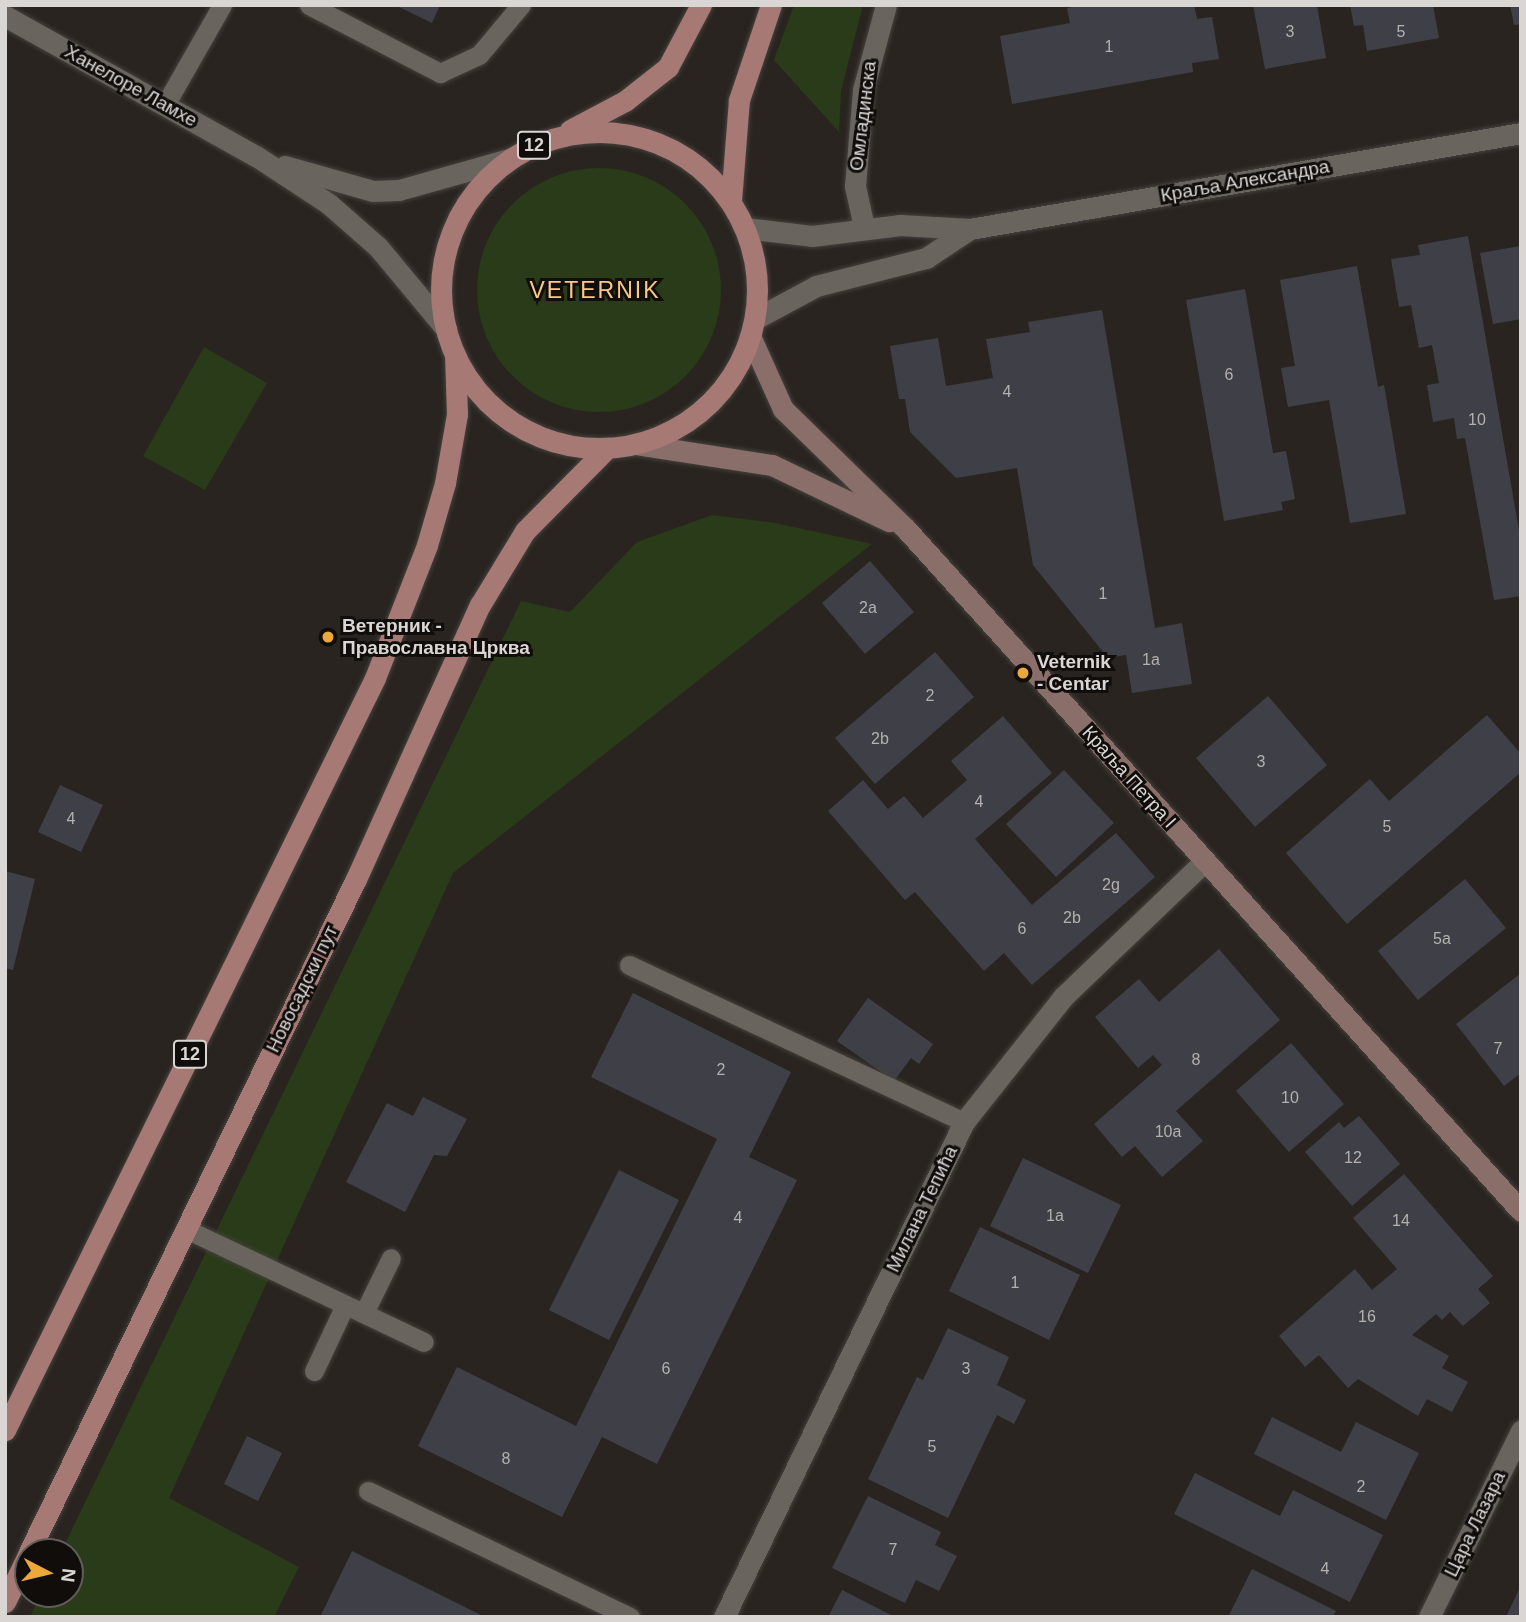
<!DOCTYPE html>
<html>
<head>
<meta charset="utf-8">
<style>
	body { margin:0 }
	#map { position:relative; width:1526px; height:1622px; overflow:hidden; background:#29241f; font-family:Helvetica,sans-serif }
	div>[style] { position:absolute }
	.green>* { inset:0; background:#293b18 }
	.round { border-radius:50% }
	.building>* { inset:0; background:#3f4047 }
	.roads { filter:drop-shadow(0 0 2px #46413e) drop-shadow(0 0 2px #46413e) }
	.lane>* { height:19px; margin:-9.5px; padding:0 9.5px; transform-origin:9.5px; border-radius:9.5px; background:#6a645e }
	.street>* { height:21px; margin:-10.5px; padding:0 10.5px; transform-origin:10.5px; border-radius:10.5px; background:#6a645e }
	.secondary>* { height:21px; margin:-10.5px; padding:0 10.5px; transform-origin:10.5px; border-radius:10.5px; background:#896e69 }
	.primary>* { height:21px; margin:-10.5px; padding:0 10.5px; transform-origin:10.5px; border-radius:10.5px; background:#a77974 }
	.primary>.ring { margin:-10.5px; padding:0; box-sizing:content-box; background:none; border:21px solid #a77974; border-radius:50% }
	.dots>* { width:19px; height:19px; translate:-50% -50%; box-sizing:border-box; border:4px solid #100d0b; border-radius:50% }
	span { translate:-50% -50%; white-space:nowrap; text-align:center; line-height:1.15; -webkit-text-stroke:6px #100d0b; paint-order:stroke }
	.number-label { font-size:16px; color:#b3b0b0 }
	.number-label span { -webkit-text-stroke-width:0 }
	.shield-label span { padding:2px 5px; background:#100d0b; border:2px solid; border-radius:5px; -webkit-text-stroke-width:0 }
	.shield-label { font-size:18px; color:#dad6d3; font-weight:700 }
	.street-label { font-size:19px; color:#dad6d3 }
	.poi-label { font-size:19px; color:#dad6d3; font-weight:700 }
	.left { translate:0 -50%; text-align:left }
	.quarter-label { font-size:23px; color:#f9c886; letter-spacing:2px }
	.frame { position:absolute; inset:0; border:7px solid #dad6d3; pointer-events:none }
	.north { position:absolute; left:14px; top:1538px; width:70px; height:70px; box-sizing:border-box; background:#100d0b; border:2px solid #615d5b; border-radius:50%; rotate:97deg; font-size:19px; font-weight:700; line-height:28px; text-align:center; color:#dad6d3 }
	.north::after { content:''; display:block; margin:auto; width:24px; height:32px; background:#eda83c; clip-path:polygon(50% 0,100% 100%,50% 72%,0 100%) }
</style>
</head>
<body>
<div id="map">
	<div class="green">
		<i style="clip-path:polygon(794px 5px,863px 5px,841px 91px,839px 132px,774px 60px)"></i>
		<i class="round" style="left:477px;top:168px;width:244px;height:244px"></i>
		<i style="clip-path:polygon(204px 347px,267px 383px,205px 490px,143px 456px)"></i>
		<i style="clip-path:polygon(712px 515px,775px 523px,872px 544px,453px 873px,169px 1498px,299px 1567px,274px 1617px,30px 1617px,41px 1594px,70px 1594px,70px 1552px,61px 1552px,521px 601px,570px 612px,637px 542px)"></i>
	</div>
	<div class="building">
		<i style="clip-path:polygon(395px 5px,440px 5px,432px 23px)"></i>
		<i style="clip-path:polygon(1084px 5px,1194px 5px,1197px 19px,1212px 17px,1219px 59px,1192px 63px,1193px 72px,1012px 104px,1000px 36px,1070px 23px,1067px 8px)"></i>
		<i style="clip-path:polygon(1253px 5px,1317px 5px,1326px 58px,1265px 69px)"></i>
		<i style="clip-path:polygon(1350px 5px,1433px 5px,1439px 38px,1367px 51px,1363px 25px,1354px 26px)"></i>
		<i style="clip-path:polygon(1510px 5px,1521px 5px,1521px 24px,1514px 25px)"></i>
		<i style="clip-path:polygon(1468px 236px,1521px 542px,1521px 596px,1494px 600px,1465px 438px,1457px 439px,1454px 418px,1433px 422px,1427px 385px,1439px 383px,1432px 345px,1419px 348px,1411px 305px,1399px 307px,1391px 259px,1420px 255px,1418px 245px)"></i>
		<i style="clip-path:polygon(1520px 246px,1521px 319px,1493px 324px,1480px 253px)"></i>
		<i style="clip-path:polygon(1357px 266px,1378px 387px,1384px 385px,1406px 514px,1350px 523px,1329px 400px,1288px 407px,1281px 368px,1295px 366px,1280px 280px)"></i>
		<i style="clip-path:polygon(1245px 289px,1273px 453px,1286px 451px,1295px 499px,1281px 502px,1283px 510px,1224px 521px,1186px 300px)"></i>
		<i style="clip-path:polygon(1102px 310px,1155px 628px,1182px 623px,1192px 684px,1132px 693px,1126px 655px,1108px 658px,1033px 565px,1017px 468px,956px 478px,910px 432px,905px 399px,899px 399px,890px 346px,938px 338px,946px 386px,993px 378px,986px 339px,1030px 332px,1028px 322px)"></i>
		<i style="clip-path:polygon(870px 561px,914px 612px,865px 654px,822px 603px)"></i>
		<i style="clip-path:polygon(935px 652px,974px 697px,875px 784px,835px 738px)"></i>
		<i style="clip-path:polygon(1268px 696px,1327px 765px,1255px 827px,1196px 758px)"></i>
		<i style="clip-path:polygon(1487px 715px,1521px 754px,1521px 772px,1347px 924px,1286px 853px,1370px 779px,1389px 801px)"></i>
		<i style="clip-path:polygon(1003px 716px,1052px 773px,975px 839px,1032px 905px,1116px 833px,1155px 877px,1032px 985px,1004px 953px,984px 971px,915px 892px,905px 900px,828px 811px,863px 780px,888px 809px,904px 796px,923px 818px,967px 780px,951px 761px)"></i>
		<i style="clip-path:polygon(1064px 770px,1114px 823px,1056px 877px,1006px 824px)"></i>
		<i style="clip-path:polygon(60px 785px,103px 805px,81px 852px,38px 832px)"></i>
		<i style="clip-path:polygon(5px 871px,35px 879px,13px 970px,5px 968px)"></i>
		<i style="clip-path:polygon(1465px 879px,1506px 928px,1418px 1000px,1378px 951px)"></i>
		<i style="clip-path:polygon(1219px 949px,1280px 1020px,1176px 1111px,1203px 1141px,1162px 1177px,1135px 1146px,1122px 1157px,1094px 1124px,1162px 1065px,1153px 1055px,1138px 1068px,1095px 1017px,1139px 979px,1159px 1002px)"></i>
		<i style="clip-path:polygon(1521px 973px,1521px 1073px,1504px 1086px,1456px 1024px)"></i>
		<i style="clip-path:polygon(633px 993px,791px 1072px,749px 1157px,797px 1180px,657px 1464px,602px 1437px,562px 1517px,418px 1446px,457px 1367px,576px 1426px,717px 1139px,591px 1077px)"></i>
		<i style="clip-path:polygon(868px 998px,933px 1044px,919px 1064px,911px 1058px,894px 1081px,837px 1041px)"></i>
		<i style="clip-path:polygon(1291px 1043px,1344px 1104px,1289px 1152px,1236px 1091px)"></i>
		<i style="clip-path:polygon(423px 1097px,467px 1119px,447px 1156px,434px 1155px,405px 1212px,346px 1182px,387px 1103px,413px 1116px)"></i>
		<i style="clip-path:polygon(1359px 1116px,1400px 1164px,1352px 1206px,1305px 1152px,1339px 1122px,1344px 1128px)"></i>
		<i style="clip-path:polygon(1023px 1158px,1121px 1205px,1088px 1273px,990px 1226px)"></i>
		<i style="clip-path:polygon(619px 1170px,679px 1200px,609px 1340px,549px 1310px)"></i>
		<i style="clip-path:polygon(1404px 1174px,1493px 1276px,1478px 1289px,1490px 1303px,1463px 1326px,1450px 1312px,1442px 1320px,1436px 1314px,1412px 1335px,1449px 1356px,1442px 1368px,1468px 1382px,1452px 1412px,1427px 1399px,1418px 1416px,1358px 1379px,1348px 1388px,1319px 1355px,1305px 1367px,1279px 1336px,1355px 1269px,1372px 1290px,1397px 1269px,1353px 1218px)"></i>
		<i style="clip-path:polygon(980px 1227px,1080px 1275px,1049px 1340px,949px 1291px)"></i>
		<i style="clip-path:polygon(948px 1328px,1009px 1357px,997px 1385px,1026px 1400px,1014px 1424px,997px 1415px,948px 1518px,868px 1479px,917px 1377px,923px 1380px)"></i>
		<i style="clip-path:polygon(1272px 1417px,1341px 1452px,1356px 1422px,1419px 1453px,1386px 1520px,1254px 1454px)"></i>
		<i style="clip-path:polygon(247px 1436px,282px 1453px,258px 1501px,224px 1484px)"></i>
		<i style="clip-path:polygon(1195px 1473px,1280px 1516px,1293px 1490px,1383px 1535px,1350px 1602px,1174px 1514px)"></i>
		<i style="clip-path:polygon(868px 1496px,941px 1532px,935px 1545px,957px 1556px,939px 1591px,916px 1580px,905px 1603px,832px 1568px)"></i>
		<i style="clip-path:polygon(352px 1551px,485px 1617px,320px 1617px)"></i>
		<i style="clip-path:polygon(1252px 1569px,1336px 1611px,1333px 1617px,1228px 1617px)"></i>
		<i style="clip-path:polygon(1521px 1585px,1521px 1617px,1506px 1617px)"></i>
		<i style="clip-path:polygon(842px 1590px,895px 1617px,828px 1617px)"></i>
	</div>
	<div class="roads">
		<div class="lane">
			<i style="left:309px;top:5px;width:148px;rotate:27.4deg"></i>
			<i style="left:440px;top:73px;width:43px;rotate:-24.8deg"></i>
			<i style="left:479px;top:55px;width:65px;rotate:-50deg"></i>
			<i style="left:165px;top:105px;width:115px;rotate:-60.3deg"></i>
			<i style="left:629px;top:965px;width:370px;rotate:25.1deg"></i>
			<i style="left:186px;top:1229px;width:263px;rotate:25.4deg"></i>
			<i style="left:364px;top:1313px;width:61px;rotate:-63.9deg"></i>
			<i style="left:314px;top:1371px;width:73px;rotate:-64.8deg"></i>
			<i style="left:368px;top:1491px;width:291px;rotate:25.7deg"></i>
		</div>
		<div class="street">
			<i style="left:5px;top:16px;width:287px;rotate:29.2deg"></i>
			<i style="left:256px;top:156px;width:87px;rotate:33.3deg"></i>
			<i style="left:329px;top:204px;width:65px;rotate:41.3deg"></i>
			<i style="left:378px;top:247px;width:107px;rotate:50.3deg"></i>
			<i style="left:285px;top:166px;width:91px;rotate:15.9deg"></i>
			<i style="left:373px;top:191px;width:26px;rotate:-2deg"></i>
			<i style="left:399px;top:190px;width:114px;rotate:-15.7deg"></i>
			<i style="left:864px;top:227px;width:42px;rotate:-102.4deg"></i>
			<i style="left:855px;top:186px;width:96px;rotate:-85.2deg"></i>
			<i style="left:863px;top:90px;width:88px;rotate:-74.9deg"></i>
			<i style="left:745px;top:228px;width:67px;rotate:6.8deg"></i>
			<i style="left:812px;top:236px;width:89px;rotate:-7.1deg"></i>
			<i style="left:900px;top:225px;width:70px;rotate:3.3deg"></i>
			<i style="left:970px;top:229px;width:559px;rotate:-9.88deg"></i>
			<i style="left:755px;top:319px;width:69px;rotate:-28.4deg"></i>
			<i style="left:816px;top:286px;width:114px;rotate:-14.3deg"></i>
			<i style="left:926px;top:258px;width:53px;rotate:-33.4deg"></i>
			<i style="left:724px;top:1617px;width:550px;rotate:-64.13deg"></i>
			<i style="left:964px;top:1122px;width:159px;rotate:-51.6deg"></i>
			<i style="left:1063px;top:997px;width:197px;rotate:-43.8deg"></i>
			<i style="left:1429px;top:1617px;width:208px;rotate:-63.7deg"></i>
		</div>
		<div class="secondary">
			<i style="left:750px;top:336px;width:80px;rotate:65.7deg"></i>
			<i style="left:783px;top:409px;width:172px;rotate:44.3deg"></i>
			<i style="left:906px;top:529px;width:918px;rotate:47.96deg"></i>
			<i style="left:636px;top:444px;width:138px;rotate:8.8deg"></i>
			<i style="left:772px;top:465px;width:130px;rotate:25.6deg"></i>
		</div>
		<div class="primary">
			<i style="left:570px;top:130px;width:62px;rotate:-27.8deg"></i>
			<i style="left:625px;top:101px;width:55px;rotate:-38.3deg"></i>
			<i style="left:668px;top:67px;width:70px;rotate:-62deg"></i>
			<i class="ring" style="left:441px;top:132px;width:295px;height:295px"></i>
			<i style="left:731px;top:201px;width:101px;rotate:-85.5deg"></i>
			<i style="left:739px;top:100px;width:100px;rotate:-71.4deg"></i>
			<i style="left:5px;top:1430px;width:838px;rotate:-63.8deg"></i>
			<i style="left:375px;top:678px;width:143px;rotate:-68.6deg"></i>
			<i style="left:427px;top:545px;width:65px;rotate:-73.8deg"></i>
			<i style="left:445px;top:483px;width:70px;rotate:-80.1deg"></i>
			<i style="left:457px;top:414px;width:59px;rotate:-91.9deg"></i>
			<i style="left:29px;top:1552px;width:748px;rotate:-64.09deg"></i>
			<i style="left:356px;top:879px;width:301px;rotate:-65.7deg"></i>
			<i style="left:480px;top:605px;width:87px;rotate:-58.7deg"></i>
			<i style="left:525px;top:531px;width:117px;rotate:-45.3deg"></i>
			<i style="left:5px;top:1602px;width:52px;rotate:-63.9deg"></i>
		</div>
	</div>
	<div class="dots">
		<i style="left:328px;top:637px;background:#eda83c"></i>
		<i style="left:1023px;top:673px;background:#eda83c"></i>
	</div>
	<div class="number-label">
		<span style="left:1290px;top:32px">3</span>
		<span style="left:1401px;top:32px">5</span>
		<span style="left:1109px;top:47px">1</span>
		<span style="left:1229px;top:375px">6</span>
		<span style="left:1007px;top:392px">4</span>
		<span style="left:1477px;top:420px">10</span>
		<span style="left:1103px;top:594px">1</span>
		<span style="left:868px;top:608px">2a</span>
		<span style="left:1151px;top:660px">1a</span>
		<span style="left:930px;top:696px">2</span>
		<span style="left:880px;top:739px">2b</span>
		<span style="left:1261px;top:762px">3</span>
		<span style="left:979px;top:802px">4</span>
		<span style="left:71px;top:819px">4</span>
		<span style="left:1387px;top:827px">5</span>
		<span style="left:1111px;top:885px">2g</span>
		<span style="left:1072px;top:918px">2b</span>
		<span style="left:1022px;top:929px">6</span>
		<span style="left:1442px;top:939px">5a</span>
		<span style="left:1498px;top:1049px">7</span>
		<span style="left:1196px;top:1060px">8</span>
		<span style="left:721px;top:1070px">2</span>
		<span style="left:1290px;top:1098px">10</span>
		<span style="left:1168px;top:1132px">10a</span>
		<span style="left:1353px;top:1158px">12</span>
		<span style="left:1055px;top:1216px">1a</span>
		<span style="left:738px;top:1218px">4</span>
		<span style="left:1401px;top:1221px">14</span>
		<span style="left:1015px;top:1283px">1</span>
		<span style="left:1367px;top:1317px">16</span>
		<span style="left:666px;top:1369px">6</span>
		<span style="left:966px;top:1369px">3</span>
		<span style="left:932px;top:1447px">5</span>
		<span style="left:506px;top:1459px">8</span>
		<span style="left:1361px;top:1487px">2</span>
		<span style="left:893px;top:1550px">7</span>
		<span style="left:1325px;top:1569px">4</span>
	</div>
	<div class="shield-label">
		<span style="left:534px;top:145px">12</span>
		<span style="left:190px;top:1054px">12</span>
	</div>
	<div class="street-label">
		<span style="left:131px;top:86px;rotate:29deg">Ханелоре Ламхе</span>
		<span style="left:863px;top:116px;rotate:-83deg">Омладинска</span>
		<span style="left:1245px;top:181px;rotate:-10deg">Краља Александра</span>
		<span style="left:1129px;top:777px;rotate:48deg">Краља Петра I</span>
		<span style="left:302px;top:989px;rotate:-64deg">Новосадски пут</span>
		<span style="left:922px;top:1209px;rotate:-64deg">Милана Тепића</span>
		<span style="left:1475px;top:1524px;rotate:-64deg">Цара Лазара</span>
	</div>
	<div class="poi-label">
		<span class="left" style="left:342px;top:637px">Ветерник -<br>Православна Црква</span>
		<span class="left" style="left:1037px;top:673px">Veternik<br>- Centar</span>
	</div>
	<div class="quarter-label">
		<span style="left:595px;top:290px">VETERNIK</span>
	</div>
	<div class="frame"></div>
	<div class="north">N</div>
</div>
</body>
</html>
